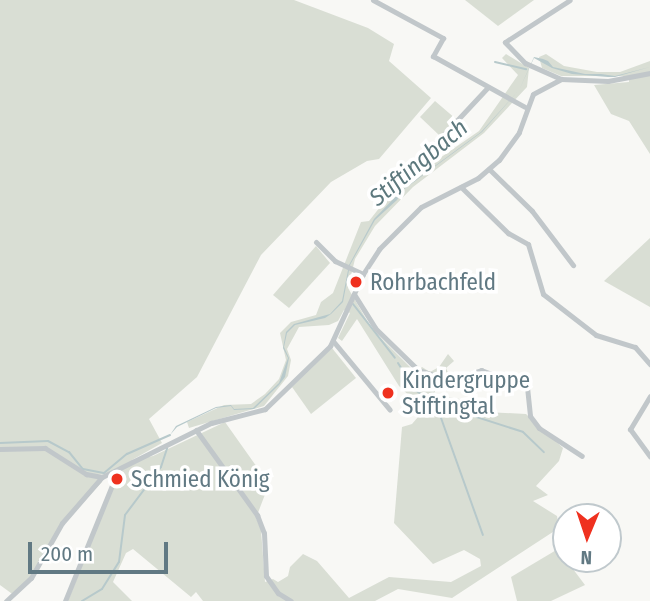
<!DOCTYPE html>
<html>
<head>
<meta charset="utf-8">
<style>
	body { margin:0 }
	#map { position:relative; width:650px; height:601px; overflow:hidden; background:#f8f8f5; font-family:"Fira Sans Condensed",sans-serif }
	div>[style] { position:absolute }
	.green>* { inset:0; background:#d9ded4 }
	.water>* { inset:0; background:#b7c9cb }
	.stream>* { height:2px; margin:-1px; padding:0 1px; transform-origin:1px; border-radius:1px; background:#b7c9cb }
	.minor>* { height:5px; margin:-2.5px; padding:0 2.5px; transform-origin:2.5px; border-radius:2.5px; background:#c1c7ca }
	.dots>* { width:19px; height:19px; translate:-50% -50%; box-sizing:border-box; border:4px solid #fff; border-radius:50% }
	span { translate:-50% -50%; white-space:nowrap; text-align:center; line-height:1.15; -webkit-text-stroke:7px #fff; paint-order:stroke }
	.poi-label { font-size:23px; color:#617983 }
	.left { translate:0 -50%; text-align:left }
	.water-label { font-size:24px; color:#5c787d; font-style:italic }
	.north { position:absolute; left:552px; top:503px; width:70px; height:70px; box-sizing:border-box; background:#fff; border:2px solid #c0c9cd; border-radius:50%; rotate:182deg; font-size:19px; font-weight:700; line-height:28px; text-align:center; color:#617983 }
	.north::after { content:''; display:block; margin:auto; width:24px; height:32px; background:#ef311f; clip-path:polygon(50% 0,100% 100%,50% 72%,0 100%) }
	.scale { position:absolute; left:28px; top:542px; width:140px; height:32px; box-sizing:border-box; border:4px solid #617983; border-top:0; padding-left:9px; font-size:21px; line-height:24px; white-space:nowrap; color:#617983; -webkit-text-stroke:5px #fff; paint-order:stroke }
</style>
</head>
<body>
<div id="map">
	<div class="green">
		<i style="clip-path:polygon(0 0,294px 0,368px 28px,394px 44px,389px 61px,431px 98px,379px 159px,367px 161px,331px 182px,261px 255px,197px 377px,149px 419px,162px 443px,132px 460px,153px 456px,225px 422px,269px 484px,256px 518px,261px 530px,265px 582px,273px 579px,278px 582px,288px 576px,290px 567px,303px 554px,317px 561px,349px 598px,389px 577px,451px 582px,481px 566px,480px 559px,464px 550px,433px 564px,394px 523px,402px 427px,412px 424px,424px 410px,399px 386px,357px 319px,342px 341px,338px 338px,350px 313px,344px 310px,338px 321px,329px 325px,299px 327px,287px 349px,291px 360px,288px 376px,264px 406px,189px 428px,187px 422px,224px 405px,251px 404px,265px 394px,279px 379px,286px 360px,280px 333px,291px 322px,316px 315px,321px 302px,333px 293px,361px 222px,369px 221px,380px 207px,378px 203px,398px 187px,479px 131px,518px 75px,502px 58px,506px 54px,529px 68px,527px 87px,484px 133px,413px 187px,375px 226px,355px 259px,348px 288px,372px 329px,416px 373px,422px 367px,430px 372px,439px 367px,448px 354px,454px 361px,446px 368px,449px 375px,494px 376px,493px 380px,481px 378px,463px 383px,460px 390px,437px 385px,434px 394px,485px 404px,486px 412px,526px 414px,563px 448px,559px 461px,536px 486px,548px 495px,533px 501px,557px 516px,559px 528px,452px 598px,398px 589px,375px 601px,203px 601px,196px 592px,191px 597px,133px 549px,126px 553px,113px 582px,132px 601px,68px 601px,119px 473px,97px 475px,102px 482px,63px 524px,36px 574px,15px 596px,0 585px)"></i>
		<i style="clip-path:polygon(465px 0,534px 0,498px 26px)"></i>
		<i style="clip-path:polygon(546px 54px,564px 66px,597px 72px,620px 72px,650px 61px,650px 154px,629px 121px,611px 114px,594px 85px,629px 82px,629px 76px,561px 76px,542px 68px,539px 57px)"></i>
		<i style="clip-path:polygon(435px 101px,456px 119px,440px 136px,420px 117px)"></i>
		<i style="clip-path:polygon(650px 238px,650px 307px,604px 281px)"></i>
		<i style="clip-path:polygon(316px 246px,330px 263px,289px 308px,273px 295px)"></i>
		<i style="clip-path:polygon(332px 348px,356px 378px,311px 414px,292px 387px)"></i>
		<i style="clip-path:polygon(558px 549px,585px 585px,551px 601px,517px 601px,511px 577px)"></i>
	</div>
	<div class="water">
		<i style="clip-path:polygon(534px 57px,543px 59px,548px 61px,553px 67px,585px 74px,601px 74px,615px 76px,650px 67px,615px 77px,608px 77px,572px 74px,552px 68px,534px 58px,519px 90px,482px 132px,403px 190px,397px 200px,375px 220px,350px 265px,343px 302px,331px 314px,325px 318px,295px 325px,287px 333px,284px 347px,289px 358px,285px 377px,279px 385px,254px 409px,234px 410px,231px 406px,216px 408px,177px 427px,170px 435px,176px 426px,216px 407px,231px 405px,234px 409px,253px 408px,279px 383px,288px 358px,283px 348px,286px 332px,294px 324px,330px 314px,342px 301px,349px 265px,374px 219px,402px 190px,481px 132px,519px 90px)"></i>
	</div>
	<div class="stream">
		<i style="left:495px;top:62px;width:32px;rotate:13deg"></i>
		<i style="left:353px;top:304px;width:68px;rotate:52.1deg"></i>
		<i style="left:398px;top:363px;width:32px;rotate:58deg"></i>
		<i style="left:415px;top:390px;width:25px;rotate:34deg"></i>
		<i style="left:436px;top:404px;width:139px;rotate:70.3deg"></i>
		<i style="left:436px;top:404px;width:91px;rotate:17.8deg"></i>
		<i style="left:523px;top:432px;width:29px;rotate:44deg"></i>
		<i style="left:0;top:443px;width:48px;rotate:-2.4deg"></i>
		<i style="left:48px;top:441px;width:24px;rotate:28deg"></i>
		<i style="left:69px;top:452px;width:22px;rotate:51deg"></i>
		<i style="left:83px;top:469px;width:21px;rotate:11deg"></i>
		<i style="left:104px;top:473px;width:30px;rotate:-40deg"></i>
		<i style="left:127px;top:454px;width:47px;rotate:-23.8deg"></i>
		<i style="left:82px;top:601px;width:23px;rotate:-31deg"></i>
		<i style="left:102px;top:589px;width:32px;rotate:-58deg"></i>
		<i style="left:119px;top:562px;width:47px;rotate:-82.7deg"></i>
		<i style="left:125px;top:515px;width:60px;rotate:-53.1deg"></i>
		<i style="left:161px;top:467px;width:20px;rotate:-72deg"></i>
	</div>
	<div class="minor">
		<i style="left:373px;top:0;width:80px;rotate:28.5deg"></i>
		<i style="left:443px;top:38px;width:21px;rotate:119deg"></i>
		<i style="left:433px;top:56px;width:105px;rotate:29deg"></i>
		<i style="left:561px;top:79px;width:39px;rotate:-156deg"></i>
		<i style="left:525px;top:63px;width:29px;rotate:-134deg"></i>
		<i style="left:505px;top:42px;width:77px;rotate:-32.9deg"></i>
		<i style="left:433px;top:146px;width:79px;rotate:-47deg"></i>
		<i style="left:489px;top:169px;width:60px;rotate:44.3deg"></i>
		<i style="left:532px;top:211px;width:68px;rotate:52.8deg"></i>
		<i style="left:461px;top:187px;width:66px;rotate:44.4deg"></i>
		<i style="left:508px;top:233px;width:23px;rotate:29deg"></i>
		<i style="left:528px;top:244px;width:52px;rotate:73.3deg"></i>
		<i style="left:543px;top:294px;width:67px;rotate:37.7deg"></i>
		<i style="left:596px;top:335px;width:41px;rotate:17.1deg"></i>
		<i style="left:635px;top:347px;width:23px;rotate:49deg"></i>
		<i style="left:316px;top:242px;width:27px;rotate:45deg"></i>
		<i style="left:335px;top:261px;width:31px;rotate:25deg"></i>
		<i style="left:354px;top:294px;width:40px;rotate:58deg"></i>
		<i style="left:375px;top:328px;width:60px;rotate:44.3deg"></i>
		<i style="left:418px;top:370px;width:33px;rotate:18deg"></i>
		<i style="left:449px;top:380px;width:34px;rotate:-17deg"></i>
		<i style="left:481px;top:370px;width:49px;rotate:20.3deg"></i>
		<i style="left:527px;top:387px;width:29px;rotate:84deg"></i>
		<i style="left:530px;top:416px;width:15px;rotate:53deg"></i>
		<i style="left:539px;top:428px;width:51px;rotate:33.1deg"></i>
		<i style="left:333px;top:341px;width:89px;rotate:50.4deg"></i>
		<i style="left:650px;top:396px;width:39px;rotate:121deg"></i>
		<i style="left:630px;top:429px;width:34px;rotate:54deg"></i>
		<i style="left:196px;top:430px;width:105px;rotate:54.3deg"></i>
		<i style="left:257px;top:515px;width:19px;rotate:69deg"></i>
		<i style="left:264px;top:533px;width:43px;rotate:87.3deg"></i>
		<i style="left:266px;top:576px;width:21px;rotate:55deg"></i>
		<i style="left:278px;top:593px;width:15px;rotate:32deg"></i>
		<i style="left:0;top:449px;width:45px;rotate:-1.3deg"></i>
		<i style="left:45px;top:448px;width:49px;rotate:32.4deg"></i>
		<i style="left:86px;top:474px;width:16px;rotate:11deg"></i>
		<i style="left:102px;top:477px;width:122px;rotate:-26.4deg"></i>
		<i style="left:211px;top:423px;width:56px;rotate:-14.5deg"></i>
		<i style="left:265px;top:409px;width:91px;rotate:-44.1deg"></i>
		<i style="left:330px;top:346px;width:79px;rotate:-65.4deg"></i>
		<i style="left:363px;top:274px;width:30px;rotate:-57deg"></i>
		<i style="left:379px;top:249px;width:59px;rotate:-45deg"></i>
		<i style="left:421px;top:207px;width:64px;rotate:-27deg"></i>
		<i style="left:478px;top:178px;width:28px;rotate:-41deg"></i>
		<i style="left:499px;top:160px;width:34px;rotate:-54deg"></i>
		<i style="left:519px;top:132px;width:40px;rotate:-69.8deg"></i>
		<i style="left:533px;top:94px;width:32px;rotate:-28deg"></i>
		<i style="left:561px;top:79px;width:47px;rotate:2.4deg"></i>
		<i style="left:608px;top:81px;width:43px;rotate:-10.8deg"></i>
		<i style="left:6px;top:601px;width:34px;rotate:-43deg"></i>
		<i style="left:31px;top:578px;width:63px;rotate:-60.6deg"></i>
		<i style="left:62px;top:523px;width:61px;rotate:-49deg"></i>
		<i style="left:65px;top:601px;width:138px;rotate:-67.9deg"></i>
	</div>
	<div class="dots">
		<i style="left:356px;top:282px;background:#ef311f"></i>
		<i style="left:388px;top:393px;background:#ef311f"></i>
		<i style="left:117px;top:479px;background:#ef311f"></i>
	</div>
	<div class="poi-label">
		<span class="left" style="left:370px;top:282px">Rohrbachfeld</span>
		<span class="left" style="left:402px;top:393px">Kindergruppe<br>Stiftingtal</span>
		<span class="left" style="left:131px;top:479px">Schmied König</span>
	</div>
	<div class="water-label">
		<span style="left:419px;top:163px;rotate:-40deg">Stiftingbach</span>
	</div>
	<div class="north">N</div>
	<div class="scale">200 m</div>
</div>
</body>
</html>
